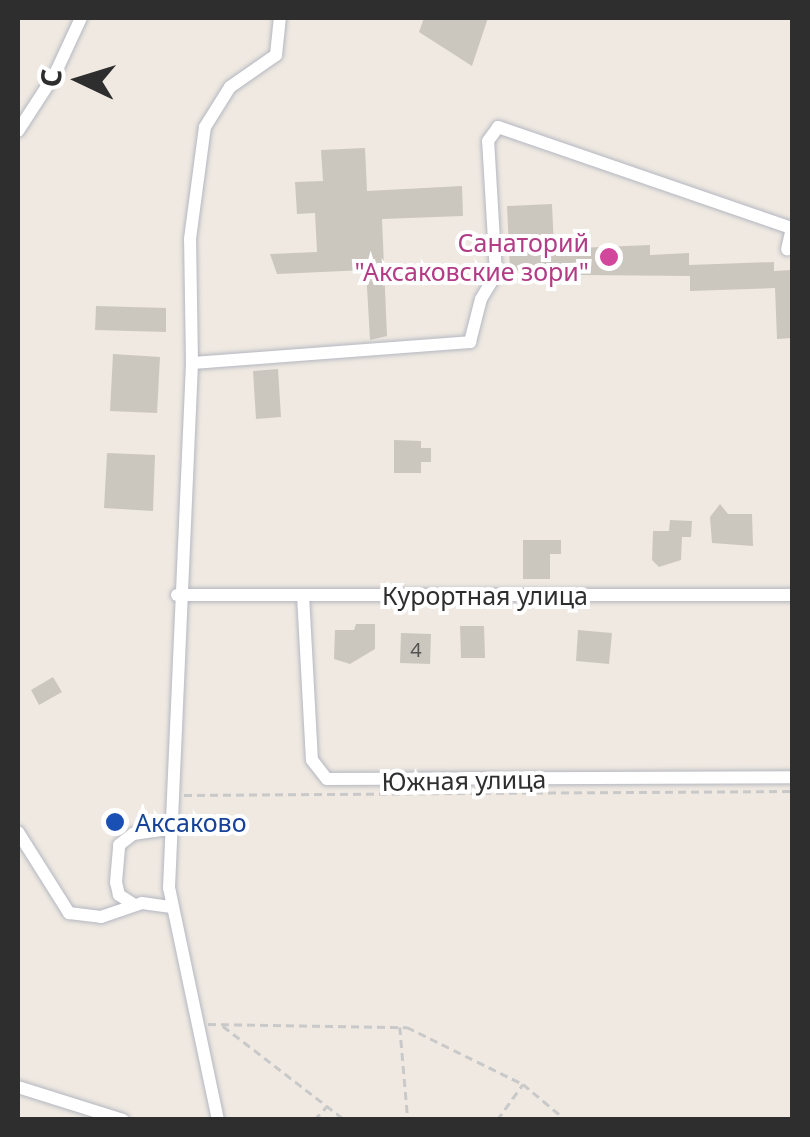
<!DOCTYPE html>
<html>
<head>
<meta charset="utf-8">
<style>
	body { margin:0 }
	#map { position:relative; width:810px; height:1137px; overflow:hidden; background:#efe9e1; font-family:"Noto Sans",sans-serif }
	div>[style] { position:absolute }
	.building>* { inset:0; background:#cbc7bf }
	.path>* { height:2.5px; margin-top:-1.25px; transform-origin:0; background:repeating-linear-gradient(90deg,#c9c9c9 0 8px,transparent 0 13px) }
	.roads { filter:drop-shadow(0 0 2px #b4b7c1) drop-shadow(0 0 2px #b4b7c1) }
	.minor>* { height:12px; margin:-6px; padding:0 6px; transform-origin:6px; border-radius:6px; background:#fff }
	.dots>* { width:28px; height:28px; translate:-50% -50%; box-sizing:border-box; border:5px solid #fff; border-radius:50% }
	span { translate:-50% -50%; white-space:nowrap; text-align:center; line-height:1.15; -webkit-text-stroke:8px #fff; paint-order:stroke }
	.number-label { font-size:20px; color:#555452 }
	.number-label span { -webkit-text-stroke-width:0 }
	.hotel-label { font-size:25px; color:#b23c85 }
	.right { translate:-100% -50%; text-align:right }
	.street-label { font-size:25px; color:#2e2e2e }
	.transit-label { font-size:25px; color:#164399 }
	.left { translate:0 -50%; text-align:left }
	.frame { position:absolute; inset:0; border:20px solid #2e2e2e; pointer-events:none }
	.north { position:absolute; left:30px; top:30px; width:100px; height:100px; -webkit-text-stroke:8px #fff; paint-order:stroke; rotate:274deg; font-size:28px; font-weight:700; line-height:40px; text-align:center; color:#2e2e2e }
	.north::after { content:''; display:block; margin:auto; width:35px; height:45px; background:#2e2e2e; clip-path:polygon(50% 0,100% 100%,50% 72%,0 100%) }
</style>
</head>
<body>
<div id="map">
	<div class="building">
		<i style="clip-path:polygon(424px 18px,488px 18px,472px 66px,419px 32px)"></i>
		<i style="clip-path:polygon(365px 148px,367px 191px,462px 186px,463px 216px,382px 219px,387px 336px,370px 340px,366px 270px,277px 274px,270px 254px,317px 252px,315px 213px,297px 214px,295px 182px,323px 181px,321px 150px)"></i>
		<i style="clip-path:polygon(552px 204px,554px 249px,650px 245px,650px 255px,689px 253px,689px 265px,774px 262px,774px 271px,792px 270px,792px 338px,777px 339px,775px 288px,690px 291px,690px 276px,580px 275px,579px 262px,510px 271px,507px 206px)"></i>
		<i style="clip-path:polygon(96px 306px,166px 308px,166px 332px,95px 330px)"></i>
		<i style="clip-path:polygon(113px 354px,160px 357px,157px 413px,110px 411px)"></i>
		<i style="clip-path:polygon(278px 369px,281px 417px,256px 419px,253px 371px)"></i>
		<i style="clip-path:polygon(394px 440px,421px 441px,421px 448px,431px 448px,431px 462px,421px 462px,421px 473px,394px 473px)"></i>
		<i style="clip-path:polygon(107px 453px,155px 455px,153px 511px,104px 508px)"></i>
		<i style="clip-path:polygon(720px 504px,728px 514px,752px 514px,753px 546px,712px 543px,710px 517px)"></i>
		<i style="clip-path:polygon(670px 520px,692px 521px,691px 537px,682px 537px,681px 560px,659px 567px,652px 560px,653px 531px,669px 531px)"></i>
		<i style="clip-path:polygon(523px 540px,561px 540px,561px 554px,550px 554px,550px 579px,523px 579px)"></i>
		<i style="clip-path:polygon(356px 624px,375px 624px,375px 649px,350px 664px,334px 659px,335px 630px,354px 630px)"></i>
		<i style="clip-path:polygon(460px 626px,484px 626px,485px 658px,461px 658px)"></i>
		<i style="clip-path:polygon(578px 630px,612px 633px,609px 664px,576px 661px)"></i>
		<i style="clip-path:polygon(401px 633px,431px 634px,430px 664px,400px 663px)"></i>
		<i style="clip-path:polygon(53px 677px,62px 692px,39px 705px,31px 690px)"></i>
	</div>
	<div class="path">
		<i style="left:184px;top:795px;width:608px;rotate:-0.38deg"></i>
		<i style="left:208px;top:1024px;width:199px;rotate:0.9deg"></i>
		<i style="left:407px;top:1027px;width:129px;rotate:26.2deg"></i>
		<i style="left:523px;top:1084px;width:56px;rotate:39.9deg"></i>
		<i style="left:223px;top:1026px;width:154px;rotate:37.6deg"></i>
		<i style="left:400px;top:1027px;width:93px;rotate:85.1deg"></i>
		<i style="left:314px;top:1120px;width:18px;rotate:-47deg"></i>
		<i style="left:497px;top:1120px;width:44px;rotate:-54.2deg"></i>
	</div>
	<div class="roads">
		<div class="minor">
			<i style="left:18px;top:131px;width:68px;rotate:-57deg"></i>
			<i style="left:55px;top:74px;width:62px;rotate:-65.1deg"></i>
			<i style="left:192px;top:363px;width:279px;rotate:-4.3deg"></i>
			<i style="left:470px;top:342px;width:44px;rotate:-75.7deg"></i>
			<i style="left:481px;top:299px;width:29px;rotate:-59deg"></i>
			<i style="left:496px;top:274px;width:133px;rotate:-93.4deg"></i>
			<i style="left:488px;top:141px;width:17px;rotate:-54deg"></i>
			<i style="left:498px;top:127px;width:311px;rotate:19deg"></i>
			<i style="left:792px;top:228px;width:22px;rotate:103deg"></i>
			<i style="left:177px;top:595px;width:615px"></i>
			<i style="left:303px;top:595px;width:165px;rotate:86.9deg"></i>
			<i style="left:312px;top:760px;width:24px;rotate:52deg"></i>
			<i style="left:327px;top:779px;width:465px;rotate:-0.2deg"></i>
			<i style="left:18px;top:832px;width:96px;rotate:57.8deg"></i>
			<i style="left:69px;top:913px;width:32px;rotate:7deg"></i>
			<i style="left:101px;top:917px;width:43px;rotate:-18.9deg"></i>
			<i style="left:142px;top:903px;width:28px;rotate:8deg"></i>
			<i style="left:133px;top:904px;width:17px;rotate:-147deg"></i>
			<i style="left:119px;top:895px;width:13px;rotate:-103deg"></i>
			<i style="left:116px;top:882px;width:37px;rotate:-85deg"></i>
			<i style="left:119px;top:845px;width:18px;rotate:-38deg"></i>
			<i style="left:133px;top:834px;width:37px;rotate:-8deg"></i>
			<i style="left:18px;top:1087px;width:110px;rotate:17.4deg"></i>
			<i style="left:218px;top:1120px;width:237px;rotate:-101.9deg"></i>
			<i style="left:169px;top:888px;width:526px;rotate:-87.49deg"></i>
			<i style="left:192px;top:363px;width:124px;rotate:-90.9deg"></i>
			<i style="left:190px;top:239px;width:113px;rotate:-82.4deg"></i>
			<i style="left:205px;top:127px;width:47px;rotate:-58deg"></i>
			<i style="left:230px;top:87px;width:56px;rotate:-34.8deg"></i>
			<i style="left:276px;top:55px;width:37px;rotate:-84deg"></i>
		</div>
	</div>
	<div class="dots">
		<i style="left:609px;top:257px;background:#d1479c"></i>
		<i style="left:115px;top:822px;background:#1a4fb4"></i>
	</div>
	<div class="number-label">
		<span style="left:416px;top:649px">4</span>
	</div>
	<div class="hotel-label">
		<span class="right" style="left:589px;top:257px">Санаторий<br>"Аксаковские зори"</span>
	</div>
	<div class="street-label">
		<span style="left:485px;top:595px">Курортная улица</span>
		<span style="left:464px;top:780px;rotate:-1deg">Южная улица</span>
	</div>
	<div class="transit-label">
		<span class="left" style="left:135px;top:822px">Аксаково</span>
	</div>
	<div class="frame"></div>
	<div class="north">С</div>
</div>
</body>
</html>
